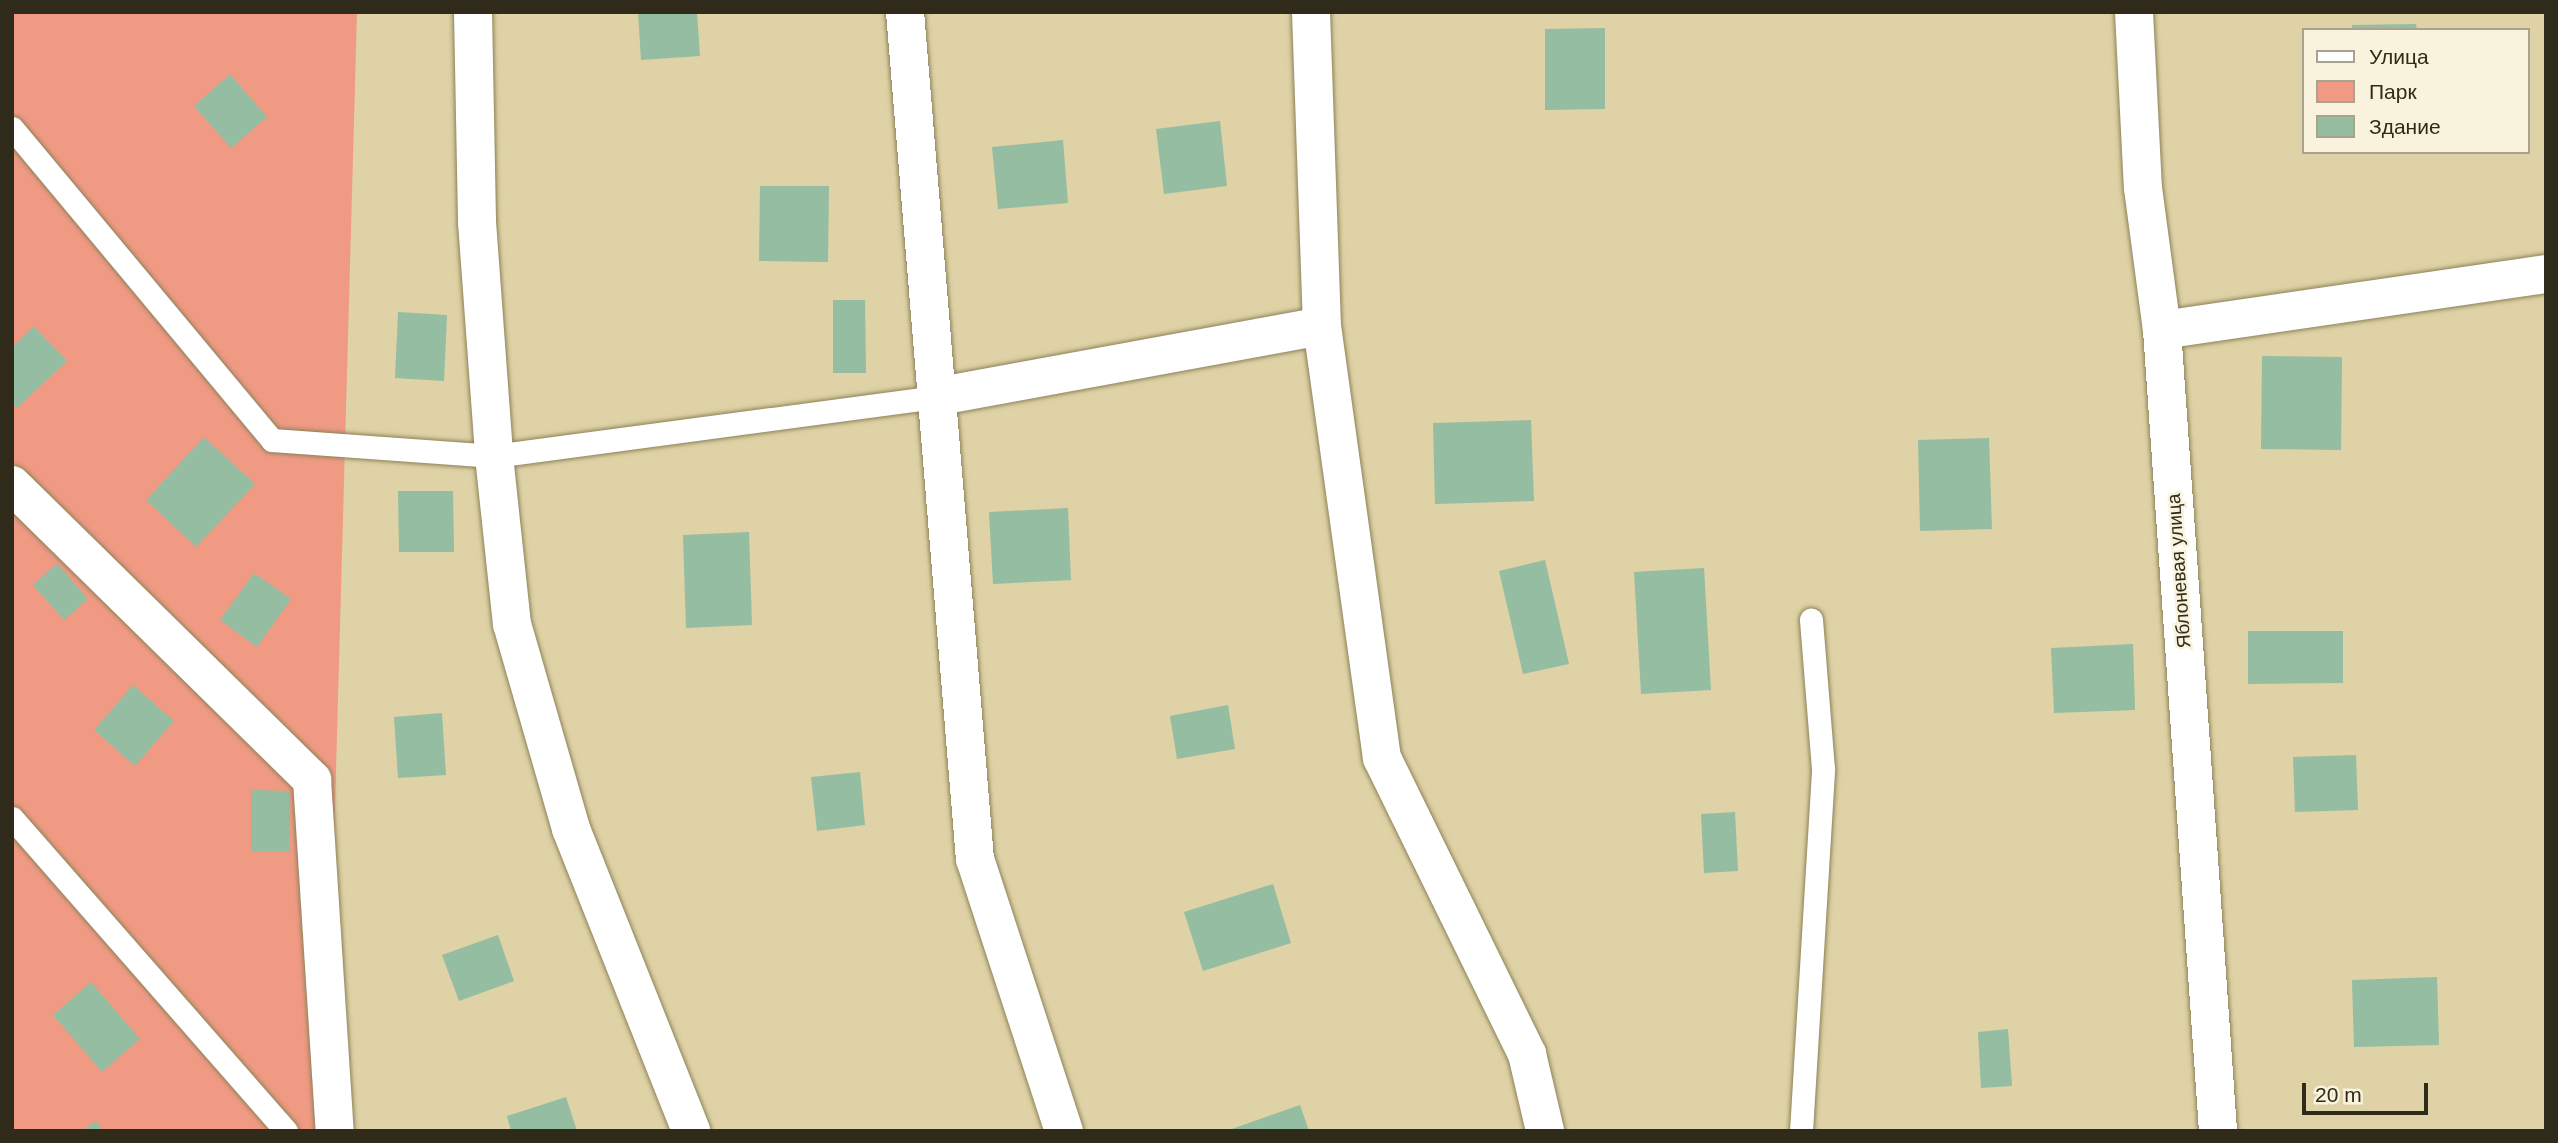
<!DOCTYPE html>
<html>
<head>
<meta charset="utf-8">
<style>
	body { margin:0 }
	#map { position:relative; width:2558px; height:1143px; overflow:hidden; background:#ded2a6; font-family:Arial,sans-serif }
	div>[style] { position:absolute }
	.green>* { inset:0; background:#f09a84 }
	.building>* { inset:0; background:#94bda1 }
	.roads { filter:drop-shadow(0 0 2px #8d8258) drop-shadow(0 0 2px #8d8258) }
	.service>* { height:23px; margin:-11.5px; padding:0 11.5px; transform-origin:11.5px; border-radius:11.5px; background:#fff }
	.minor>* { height:38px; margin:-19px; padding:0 19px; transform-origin:19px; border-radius:19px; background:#fff }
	span { translate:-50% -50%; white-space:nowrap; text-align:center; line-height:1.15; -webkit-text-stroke:5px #f9f3dd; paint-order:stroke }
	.street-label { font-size:19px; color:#2f2a19 }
	.frame { position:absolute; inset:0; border:14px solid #2f2a19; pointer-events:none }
	.legend { position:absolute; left:2302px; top:28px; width:228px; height:126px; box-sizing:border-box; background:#f9f3dd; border:2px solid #a8a38f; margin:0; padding:9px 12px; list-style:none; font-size:21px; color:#2f2a19 }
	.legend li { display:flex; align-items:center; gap:14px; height:35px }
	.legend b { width:35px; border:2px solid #a8a38f }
	.scale { position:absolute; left:2302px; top:1083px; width:126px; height:32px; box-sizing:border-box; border:4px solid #2f2a19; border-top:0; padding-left:9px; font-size:21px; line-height:24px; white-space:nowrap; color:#2f2a19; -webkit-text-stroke:5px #f9f3dd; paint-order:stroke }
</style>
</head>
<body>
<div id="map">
	<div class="green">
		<i style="clip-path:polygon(12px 12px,357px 12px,326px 1131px,12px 1131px)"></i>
	</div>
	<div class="building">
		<i style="clip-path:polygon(638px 12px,697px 12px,700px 56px,641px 60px)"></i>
		<i style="clip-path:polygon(2416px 24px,2417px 30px,2352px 30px,2352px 25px)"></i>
		<i style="clip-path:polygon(1605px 28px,1605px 109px,1545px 110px,1545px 29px)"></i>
		<i style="clip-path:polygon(230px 74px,267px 117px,231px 148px,194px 106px)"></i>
		<i style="clip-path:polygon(1220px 121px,1227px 186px,1164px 194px,1156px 129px)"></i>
		<i style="clip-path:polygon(1063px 140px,1068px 203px,998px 209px,992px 147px)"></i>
		<i style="clip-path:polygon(760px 186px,829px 186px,828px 262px,759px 261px)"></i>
		<i style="clip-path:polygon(833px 300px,865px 300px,866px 373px,833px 373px)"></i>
		<i style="clip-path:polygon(398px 312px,447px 315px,444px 381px,395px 378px)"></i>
		<i style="clip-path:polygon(34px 326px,67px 361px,17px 408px,12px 403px,12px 347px)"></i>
		<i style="clip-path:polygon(2262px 356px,2342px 357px,2341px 450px,2261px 449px)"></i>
		<i style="clip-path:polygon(1531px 420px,1534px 501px,1435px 504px,1433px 423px)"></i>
		<i style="clip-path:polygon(204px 437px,255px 484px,196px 547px,146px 500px)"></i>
		<i style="clip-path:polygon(1989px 438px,1992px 529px,1920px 531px,1918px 440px)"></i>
		<i style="clip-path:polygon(398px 491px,453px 491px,454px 552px,399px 552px)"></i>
		<i style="clip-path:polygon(1068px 508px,1071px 580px,993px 584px,989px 512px)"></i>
		<i style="clip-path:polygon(749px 532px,752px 625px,686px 628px,683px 535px)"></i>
		<i style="clip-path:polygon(1545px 560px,1569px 664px,1523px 674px,1499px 571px)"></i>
		<i style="clip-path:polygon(57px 563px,88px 599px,64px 620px,33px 585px)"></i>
		<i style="clip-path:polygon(1704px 568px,1711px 690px,1641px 694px,1634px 572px)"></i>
		<i style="clip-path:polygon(254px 573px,291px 599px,257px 647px,220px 620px)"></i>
		<i style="clip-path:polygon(2248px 631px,2343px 631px,2343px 683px,2248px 684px)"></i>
		<i style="clip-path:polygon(2133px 644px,2135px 710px,2054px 713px,2051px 648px)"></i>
		<i style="clip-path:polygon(133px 685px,174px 721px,135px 766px,94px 730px)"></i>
		<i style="clip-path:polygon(1228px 705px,1235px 749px,1177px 759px,1170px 716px)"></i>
		<i style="clip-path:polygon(442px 713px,446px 775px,398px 778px,394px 717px)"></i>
		<i style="clip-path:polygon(2356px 755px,2358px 810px,2295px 812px,2293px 757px)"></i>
		<i style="clip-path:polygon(860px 772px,865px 825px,817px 831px,811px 777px)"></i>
		<i style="clip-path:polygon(251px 790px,290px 791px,290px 852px,251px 852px)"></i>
		<i style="clip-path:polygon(1735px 812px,1738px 871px,1704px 873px,1701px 814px)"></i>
		<i style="clip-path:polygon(1273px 884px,1291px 943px,1203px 971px,1184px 912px)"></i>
		<i style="clip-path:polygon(498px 935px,514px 981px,459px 1001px,442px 955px)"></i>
		<i style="clip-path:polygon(2437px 977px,2439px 1045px,2354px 1047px,2352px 980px)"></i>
		<i style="clip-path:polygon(91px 982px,140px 1039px,102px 1072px,53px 1015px)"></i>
		<i style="clip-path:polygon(2008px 1029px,2012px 1086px,1981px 1088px,1978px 1032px)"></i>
		<i style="clip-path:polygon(566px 1097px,577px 1131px,511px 1131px,507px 1116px)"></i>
		<i style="clip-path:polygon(1300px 1105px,1309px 1131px,1229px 1131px,1229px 1130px)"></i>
		<i style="clip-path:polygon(96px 1121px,103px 1131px,81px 1131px)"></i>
	</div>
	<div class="roads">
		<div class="service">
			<i style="left:12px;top:128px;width:406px;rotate:50.2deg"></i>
			<i style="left:272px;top:440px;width:223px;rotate:4.1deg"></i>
			<i style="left:494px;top:456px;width:445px;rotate:-7.6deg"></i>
			<i style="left:12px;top:818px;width:416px;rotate:48.8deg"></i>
			<i style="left:1801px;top:1131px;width:363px;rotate:-86.5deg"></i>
			<i style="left:1823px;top:769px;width:150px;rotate:-94.6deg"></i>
		</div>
		<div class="minor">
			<i style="left:473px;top:12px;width:210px;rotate:88.9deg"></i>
			<i style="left:477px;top:222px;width:235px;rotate:85.8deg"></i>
			<i style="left:494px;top:456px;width:169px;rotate:83.9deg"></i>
			<i style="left:512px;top:624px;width:213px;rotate:73.9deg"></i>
			<i style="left:571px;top:829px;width:325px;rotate:68.3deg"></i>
			<i style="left:905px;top:12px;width:850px;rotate:85.28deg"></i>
			<i style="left:975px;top:859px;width:286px;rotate:71.9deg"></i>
			<i style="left:1311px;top:12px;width:314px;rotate:88deg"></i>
			<i style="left:1322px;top:326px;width:436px;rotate:82.1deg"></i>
			<i style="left:1382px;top:758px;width:330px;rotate:63.9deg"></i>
			<i style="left:1527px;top:1054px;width:79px;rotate:76.8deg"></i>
			<i style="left:2134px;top:12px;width:176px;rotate:87.1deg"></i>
			<i style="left:2143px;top:188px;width:143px;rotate:82.4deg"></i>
			<i style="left:2162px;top:330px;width:803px;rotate:86deg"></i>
			<i style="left:2162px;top:330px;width:388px;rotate:-8.3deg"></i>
			<i style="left:935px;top:397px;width:393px;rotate:-10.4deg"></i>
			<i style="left:12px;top:485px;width:421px;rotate:44.5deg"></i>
			<i style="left:312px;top:780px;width:352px;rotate:86.3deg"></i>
		</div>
	</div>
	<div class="street-label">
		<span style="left:2179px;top:571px;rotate:-94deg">Яблоневая улица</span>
	</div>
	<div class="frame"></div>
	<ul class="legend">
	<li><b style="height:9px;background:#fff"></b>Улица</li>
	<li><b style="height:19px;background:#f09a84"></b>Парк</li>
	<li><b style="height:19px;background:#94bda1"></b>Здание</li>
	</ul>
	<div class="scale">20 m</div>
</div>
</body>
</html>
